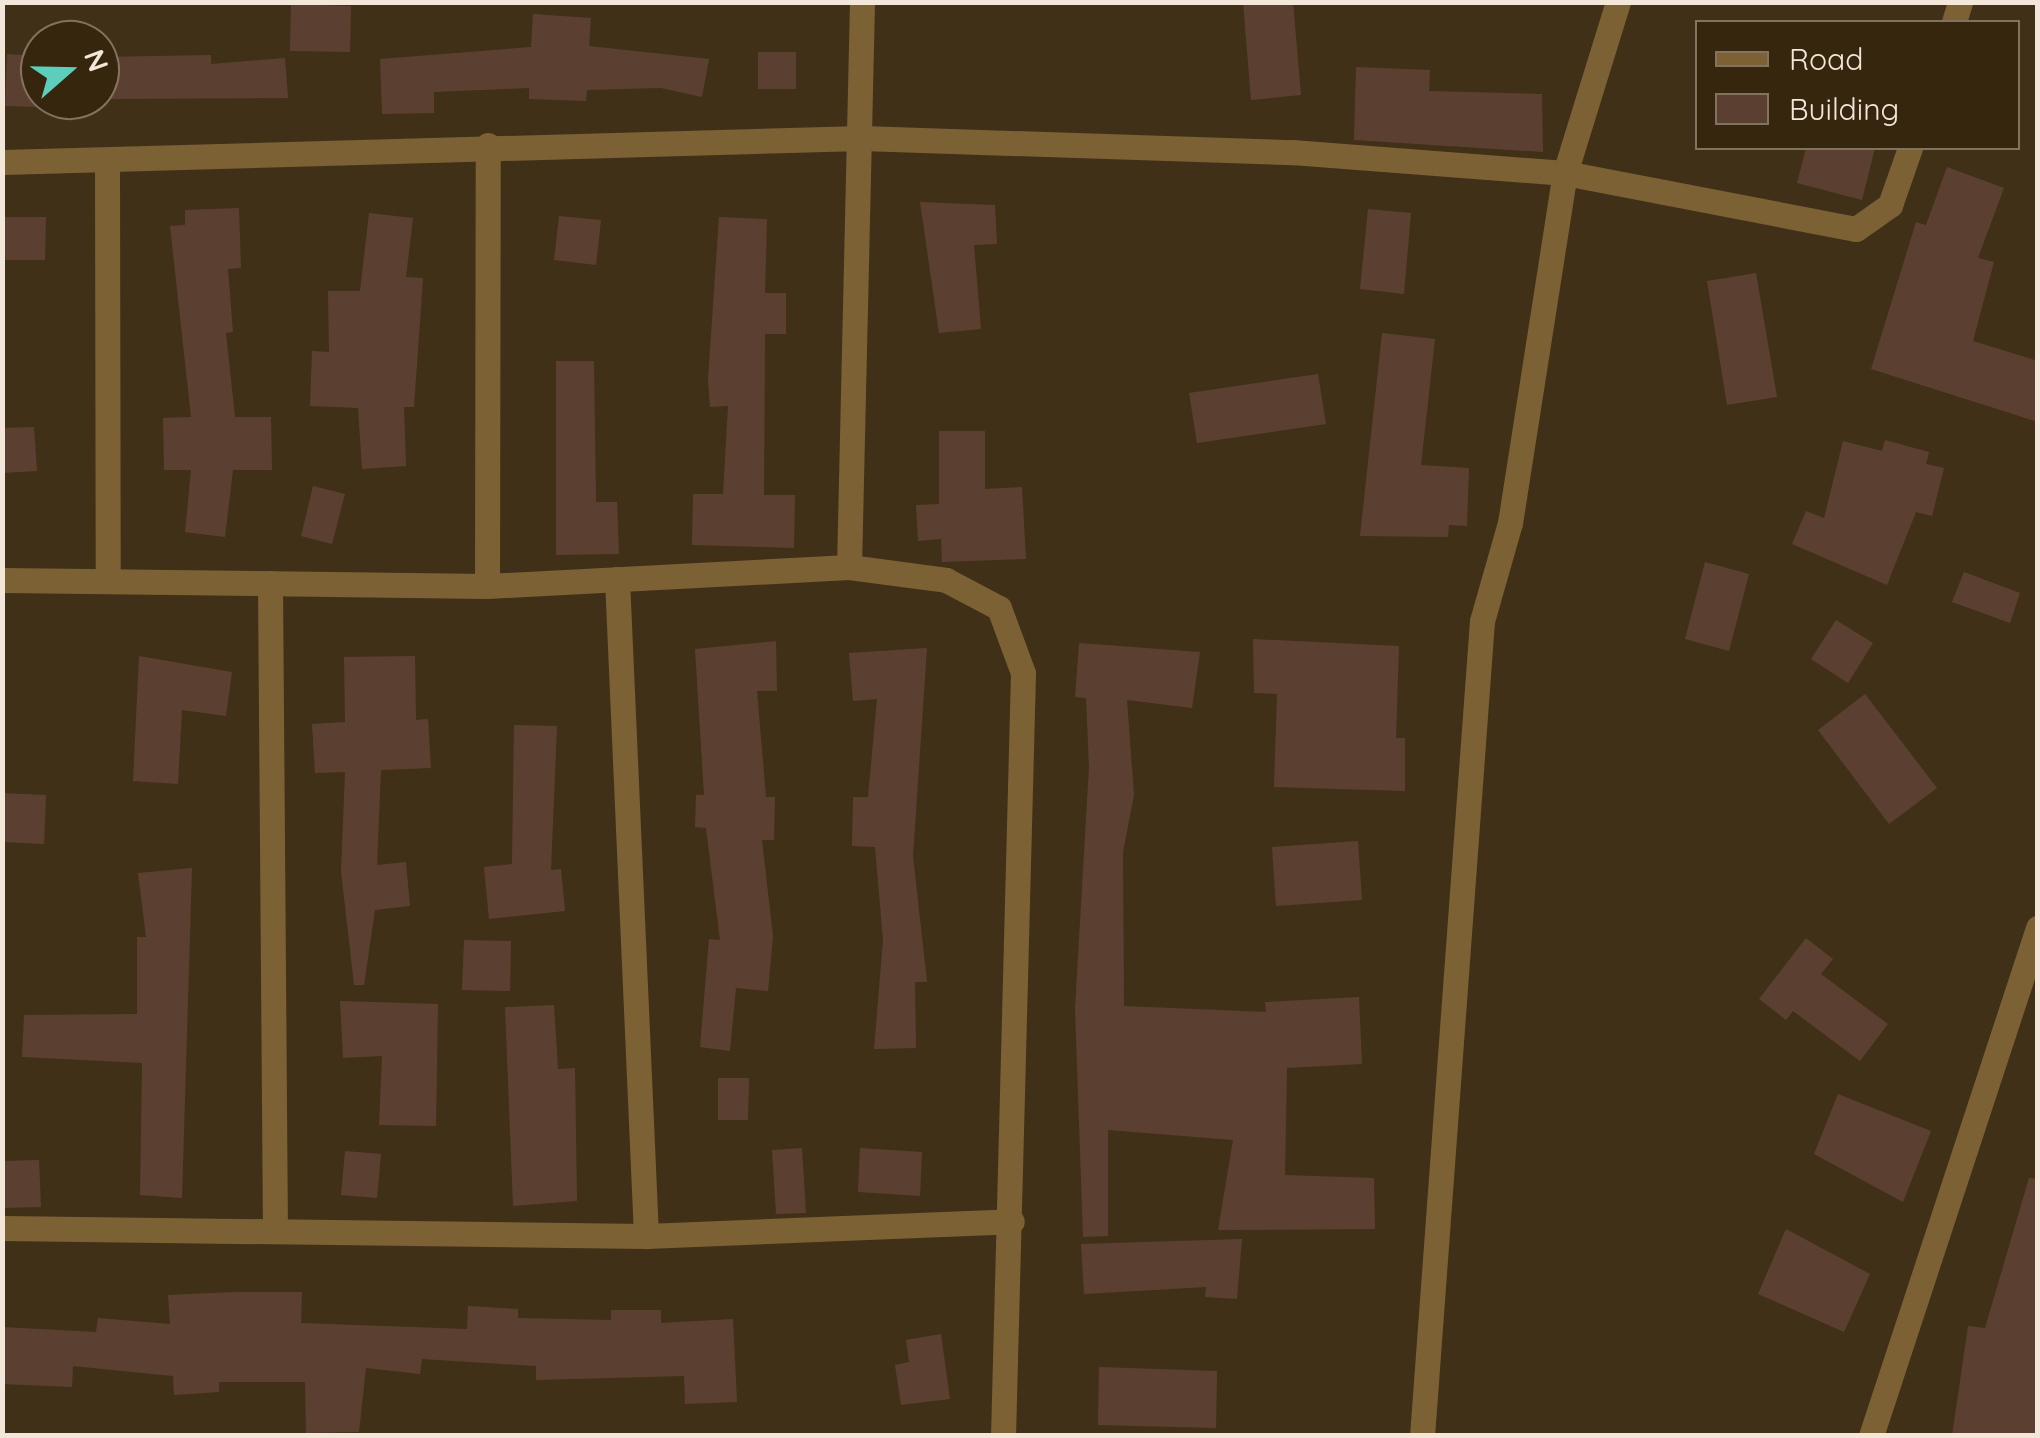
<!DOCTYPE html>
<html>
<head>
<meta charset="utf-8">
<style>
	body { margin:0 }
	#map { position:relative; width:2040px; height:1438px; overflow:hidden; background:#413018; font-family:Quicksand,sans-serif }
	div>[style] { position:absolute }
	.building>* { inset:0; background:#5b4031 }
	.minor>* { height:25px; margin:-12.5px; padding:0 12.5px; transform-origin:12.5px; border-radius:12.5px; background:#7c6135 }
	span { translate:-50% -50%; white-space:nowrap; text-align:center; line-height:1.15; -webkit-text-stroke:9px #36260e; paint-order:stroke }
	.frame { position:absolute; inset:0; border:5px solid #f2e7d9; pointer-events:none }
	.legend { position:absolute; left:1695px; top:20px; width:325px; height:130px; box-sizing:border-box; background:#36260e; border:2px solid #81735f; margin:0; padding:12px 18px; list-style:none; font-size:30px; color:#f2e7d9 }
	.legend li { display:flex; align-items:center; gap:20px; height:50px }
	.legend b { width:50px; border:2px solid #81735f }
	.north { position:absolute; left:20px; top:20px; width:100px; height:100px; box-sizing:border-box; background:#36260e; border:2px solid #81735f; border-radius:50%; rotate:70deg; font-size:28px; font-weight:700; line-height:40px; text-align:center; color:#f2e7d9 }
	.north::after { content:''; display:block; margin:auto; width:35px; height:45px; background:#5ccebb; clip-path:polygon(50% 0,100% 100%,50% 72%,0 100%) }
</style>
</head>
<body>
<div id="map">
	<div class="building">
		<i style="clip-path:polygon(1243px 2px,1293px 2px,1301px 95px,1251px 100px)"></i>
		<i style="clip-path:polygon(291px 4px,351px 6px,350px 52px,290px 51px)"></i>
		<i style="clip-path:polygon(533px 14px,591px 18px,589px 46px,709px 59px,702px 97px,661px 88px,587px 90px,586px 101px,529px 99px,529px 88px,434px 92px,434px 113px,382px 114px,380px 59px,531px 47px)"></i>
		<i style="clip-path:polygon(758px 52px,796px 52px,796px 89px,758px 89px)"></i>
		<i style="clip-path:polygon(7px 54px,40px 56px,40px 107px,5px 106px)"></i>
		<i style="clip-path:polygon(211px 55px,211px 64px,285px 58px,288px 98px,100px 99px,100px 57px)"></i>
		<i style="clip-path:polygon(1356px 67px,1430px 70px,1429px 91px,1542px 94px,1543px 152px,1354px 140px)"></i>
		<i style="clip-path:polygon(1806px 148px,1875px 148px,1862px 200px,1797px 183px)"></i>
		<i style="clip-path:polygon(1947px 167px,2004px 188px,1978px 258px,1994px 262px,1973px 341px,2038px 361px,2038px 422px,1871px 369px,1916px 222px,1926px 225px)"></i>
		<i style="clip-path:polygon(920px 202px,995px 205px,997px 244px,974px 245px,981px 329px,939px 333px)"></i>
		<i style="clip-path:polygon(239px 208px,241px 268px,228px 269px,233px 332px,226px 333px,235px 417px,271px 417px,272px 470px,233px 470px,225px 537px,185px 532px,191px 470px,164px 470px,163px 418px,191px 417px,170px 226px,185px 225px,185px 210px)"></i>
		<i style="clip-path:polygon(1368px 209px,1411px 213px,1404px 294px,1360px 289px)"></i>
		<i style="clip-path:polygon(369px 213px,413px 218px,406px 277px,423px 278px,414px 407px,404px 407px,406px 466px,362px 469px,358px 408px,310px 406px,312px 351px,329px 352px,328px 291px,360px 291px)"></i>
		<i style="clip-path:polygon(559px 216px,601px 220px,596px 265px,554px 260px)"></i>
		<i style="clip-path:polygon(2px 217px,46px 217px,45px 260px,2px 260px)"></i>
		<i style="clip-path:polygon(719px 217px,767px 219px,765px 293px,786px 293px,786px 334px,765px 334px,764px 495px,795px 495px,794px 548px,692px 545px,693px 494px,723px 494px,728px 406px,710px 407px,708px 379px)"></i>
		<i style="clip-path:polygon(1756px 273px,1777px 397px,1727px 405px,1707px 281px)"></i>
		<i style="clip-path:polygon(1382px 333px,1435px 339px,1421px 465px,1469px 468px,1467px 526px,1449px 525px,1448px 537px,1360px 536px)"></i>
		<i style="clip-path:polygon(556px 361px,594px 361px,596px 502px,617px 502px,619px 554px,556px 555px)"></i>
		<i style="clip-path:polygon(1318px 374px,1326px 424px,1197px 443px,1189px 393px)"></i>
		<i style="clip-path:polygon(34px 427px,37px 471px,2px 473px,2px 428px)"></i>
		<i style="clip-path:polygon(939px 431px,985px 431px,985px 489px,1022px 487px,1026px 559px,942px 562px,941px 539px,918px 541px,916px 505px,939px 504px)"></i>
		<i style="clip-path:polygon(1885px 440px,1929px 452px,1926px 464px,1944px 468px,1932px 516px,1916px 512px,1887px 585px,1792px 544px,1806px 511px,1824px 518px,1843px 441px,1882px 451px)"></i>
		<i style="clip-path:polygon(313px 486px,345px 494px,332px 544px,301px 536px)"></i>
		<i style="clip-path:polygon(1705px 562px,1749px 574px,1729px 651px,1685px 639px)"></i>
		<i style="clip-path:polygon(1964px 572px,2020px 593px,2010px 623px,1952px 602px)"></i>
		<i style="clip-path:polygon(1836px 620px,1873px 643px,1848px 683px,1811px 659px)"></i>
		<i style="clip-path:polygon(1253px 639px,1399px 646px,1396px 738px,1405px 738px,1405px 791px,1274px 787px,1277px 694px,1254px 693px)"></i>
		<i style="clip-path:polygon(776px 641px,777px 691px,757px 691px,766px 797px,775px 797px,774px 840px,762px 840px,773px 936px,768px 991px,736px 988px,730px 1051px,700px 1047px,709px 939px,720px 940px,706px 828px,695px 827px,696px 795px,704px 795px,695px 649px)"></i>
		<i style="clip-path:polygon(1079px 643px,1200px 652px,1192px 708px,1127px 700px,1134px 795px,1123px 852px,1124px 1006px,1266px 1012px,1265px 1002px,1359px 997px,1362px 1064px,1287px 1068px,1285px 1175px,1374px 1178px,1375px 1229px,1218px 1230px,1233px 1140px,1108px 1130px,1108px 1236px,1083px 1237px,1075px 1008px,1089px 767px,1086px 698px,1075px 697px)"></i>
		<i style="clip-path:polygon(927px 648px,913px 856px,927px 982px,915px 982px,916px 1048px,874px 1049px,883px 940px,875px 847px,852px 846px,853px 797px,868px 797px,877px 699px,853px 701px,849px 653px)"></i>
		<i style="clip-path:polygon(139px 656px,232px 672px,226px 716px,182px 710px,178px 784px,133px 781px)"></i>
		<i style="clip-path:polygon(415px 656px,416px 720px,428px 719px,431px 768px,381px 770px,377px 865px,406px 862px,410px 906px,375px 910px,364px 985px,354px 985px,341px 871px,345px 772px,315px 773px,312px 724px,345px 722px,344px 657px)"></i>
		<i style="clip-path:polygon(1865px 694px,1937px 788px,1889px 824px,1818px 730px)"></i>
		<i style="clip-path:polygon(514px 725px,557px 726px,551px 870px,561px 869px,565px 911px,489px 919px,484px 867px,512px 864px)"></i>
		<i style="clip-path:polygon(2px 793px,46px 795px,44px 844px,2px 842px)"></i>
		<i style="clip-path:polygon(1358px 841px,1362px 900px,1276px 906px,1272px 847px)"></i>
		<i style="clip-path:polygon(192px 868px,182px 1198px,140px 1195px,142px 1063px,22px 1057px,24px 1015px,137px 1014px,137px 937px,146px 937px,138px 873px)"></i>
		<i style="clip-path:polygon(1806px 938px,1833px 959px,1821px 974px,1888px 1024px,1860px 1061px,1793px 1011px,1786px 1020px,1759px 999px)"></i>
		<i style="clip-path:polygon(464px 940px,511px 941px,510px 991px,462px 990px)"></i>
		<i style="clip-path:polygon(340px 1001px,438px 1004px,436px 1126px,379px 1125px,382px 1056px,343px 1058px)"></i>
		<i style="clip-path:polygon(554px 1005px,558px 1069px,575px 1068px,577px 1201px,513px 1206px,505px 1007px)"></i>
		<i style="clip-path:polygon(718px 1078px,749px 1078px,748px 1120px,718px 1120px)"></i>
		<i style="clip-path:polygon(1838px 1094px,1931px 1131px,1903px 1202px,1814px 1154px)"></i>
		<i style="clip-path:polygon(802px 1148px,806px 1213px,776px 1214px,772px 1150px)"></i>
		<i style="clip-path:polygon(860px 1148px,922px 1152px,920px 1196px,858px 1192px)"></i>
		<i style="clip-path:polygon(345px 1151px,381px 1154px,377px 1198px,341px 1195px)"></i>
		<i style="clip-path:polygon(39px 1160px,41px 1207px,2px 1208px,2px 1161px)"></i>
		<i style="clip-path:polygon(2029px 1178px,2038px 1179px,2038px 1436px,1952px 1436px,1968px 1326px,1985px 1328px)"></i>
		<i style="clip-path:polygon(1786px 1229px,1870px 1274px,1844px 1332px,1758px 1294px)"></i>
		<i style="clip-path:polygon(1242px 1239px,1237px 1299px,1205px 1297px,1206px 1287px,1084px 1294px,1081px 1244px)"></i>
		<i style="clip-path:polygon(234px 1292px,302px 1292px,301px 1323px,467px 1329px,468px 1306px,518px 1309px,518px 1318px,611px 1320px,611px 1310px,661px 1310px,661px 1323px,733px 1319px,737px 1402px,685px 1404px,684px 1376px,536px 1380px,536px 1366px,422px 1359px,420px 1374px,366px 1368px,359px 1432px,306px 1433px,305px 1382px,219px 1382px,219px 1392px,174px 1395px,173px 1376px,73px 1366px,72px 1387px,2px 1384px,2px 1327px,96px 1332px,98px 1318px,170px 1324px,168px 1295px)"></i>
		<i style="clip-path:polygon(941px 1334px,950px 1399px,901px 1405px,895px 1365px,909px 1362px,906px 1340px)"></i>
		<i style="clip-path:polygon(1099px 1367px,1217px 1371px,1216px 1428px,1098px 1425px)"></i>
	</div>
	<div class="minor">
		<i style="left:1954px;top:22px;width:21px;rotate:-73deg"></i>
		<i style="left:107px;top:160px;width:418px;rotate:89.9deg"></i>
		<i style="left:2px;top:162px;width:860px;rotate:-1.6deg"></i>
		<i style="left:862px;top:138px;width:430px;rotate:1.9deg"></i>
		<i style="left:1292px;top:152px;width:274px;rotate:4.4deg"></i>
		<i style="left:1565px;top:173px;width:179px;rotate:-72.8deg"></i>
		<i style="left:849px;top:567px;width:565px;rotate:-88.68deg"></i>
		<i style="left:617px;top:579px;width:658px;rotate:87.47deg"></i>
		<i style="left:2px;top:580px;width:485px;rotate:0.7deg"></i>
		<i style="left:487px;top:586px;width:362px;rotate:-3deg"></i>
		<i style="left:849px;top:567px;width:98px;rotate:7.6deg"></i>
		<i style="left:946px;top:580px;width:60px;rotate:27.8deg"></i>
		<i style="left:999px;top:608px;width:69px;rotate:69.7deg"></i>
		<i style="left:1023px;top:673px;width:763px;rotate:91.5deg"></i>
		<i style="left:270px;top:583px;width:648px;rotate:89.56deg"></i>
		<i style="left:487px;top:586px;width:441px;rotate:-89.9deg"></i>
		<i style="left:2px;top:1228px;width:644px;rotate:0.71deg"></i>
		<i style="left:646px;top:1236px;width:366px;rotate:-2.3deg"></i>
		<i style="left:1422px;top:1436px;width:817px;rotate:-85.79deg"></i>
		<i style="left:1482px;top:621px;width:102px;rotate:-74.1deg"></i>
		<i style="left:1510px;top:523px;width:354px;rotate:-81.1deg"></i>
		<i style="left:1565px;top:173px;width:296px;rotate:10.9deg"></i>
		<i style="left:1856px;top:229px;width:42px;rotate:-35.2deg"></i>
		<i style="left:1890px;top:205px;width:60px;rotate:-70.7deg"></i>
		<i style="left:1871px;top:1436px;width:535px;rotate:-71.8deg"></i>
	</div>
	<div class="frame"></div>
	<ul class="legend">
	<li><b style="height:12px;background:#7c6135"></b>Road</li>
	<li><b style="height:28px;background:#5b4031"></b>Building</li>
	</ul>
	<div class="north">N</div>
</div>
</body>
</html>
